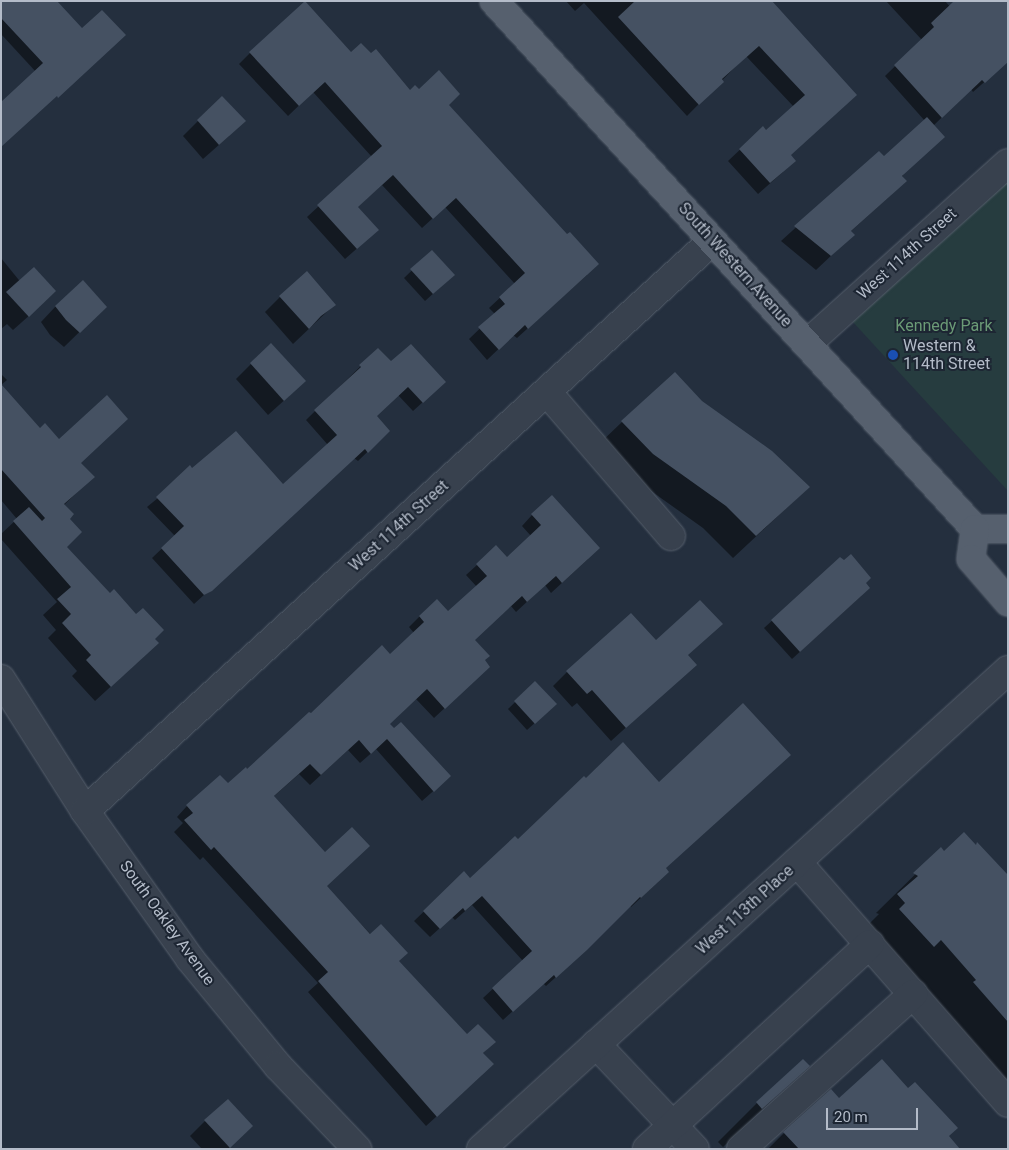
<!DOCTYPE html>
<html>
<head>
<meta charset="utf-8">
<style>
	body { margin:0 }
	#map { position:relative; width:1009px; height:1150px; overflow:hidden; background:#242f3e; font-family:Roboto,sans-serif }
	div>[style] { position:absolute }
	.green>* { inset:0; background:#263c3f }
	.shadow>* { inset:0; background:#0007 }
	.building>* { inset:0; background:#455162 }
	.roads { filter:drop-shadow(0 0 1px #565f6c) drop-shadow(0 0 1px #565f6c) }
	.minor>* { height:28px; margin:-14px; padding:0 14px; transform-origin:14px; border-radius:14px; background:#38414e }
	.major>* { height:28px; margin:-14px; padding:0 14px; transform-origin:14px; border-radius:14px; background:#56606e }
	.dots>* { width:14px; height:14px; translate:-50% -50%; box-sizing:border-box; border:2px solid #1d2633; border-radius:50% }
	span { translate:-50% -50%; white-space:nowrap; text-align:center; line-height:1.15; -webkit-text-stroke:4px #1d2633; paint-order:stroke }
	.street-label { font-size:16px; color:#b4bcc9 }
	.park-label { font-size:16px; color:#6b9a76 }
	.poi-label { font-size:16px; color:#b4bcc9 }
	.left { translate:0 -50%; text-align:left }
	.frame { position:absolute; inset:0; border:2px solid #b4bcc9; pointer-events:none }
	.scale { position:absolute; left:826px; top:1108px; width:92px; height:22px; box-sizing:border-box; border:2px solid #b4bcc9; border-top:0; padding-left:6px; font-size:15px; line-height:18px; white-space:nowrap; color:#b4bcc9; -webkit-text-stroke:4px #1d2633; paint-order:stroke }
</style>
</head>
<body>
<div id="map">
	<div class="green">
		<i style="clip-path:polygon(1008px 181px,1008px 491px,852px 321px)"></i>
	</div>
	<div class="shadow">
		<i style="clip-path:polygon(1px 1px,56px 1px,48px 85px,1px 34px)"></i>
		<i style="clip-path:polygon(566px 1px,770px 1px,856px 95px,789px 156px,783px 172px,758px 194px,728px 161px,763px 128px,766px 132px,794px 107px,746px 56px,687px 116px,584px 3px,575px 11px)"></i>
		<i style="clip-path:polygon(886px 1px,945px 1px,958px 16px,990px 77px,973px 92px,971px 89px,933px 126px,891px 195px,850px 232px,853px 235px,816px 270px,781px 241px,879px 152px,884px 158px,925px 121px,885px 76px,922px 40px)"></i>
		<i style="clip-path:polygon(250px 53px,351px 53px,409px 92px,447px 105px,587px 275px,517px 338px,513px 335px,487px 360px,469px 339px,495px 314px,489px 308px,515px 284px,445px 207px,422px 228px,382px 185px,357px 207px,378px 230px,345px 259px,307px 217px,372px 157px,313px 92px,288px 116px,239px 64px)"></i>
		<i style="clip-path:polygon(198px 121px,229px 136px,203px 159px,183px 136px)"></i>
		<i style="clip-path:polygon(431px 252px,446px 282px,425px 301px,404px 278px)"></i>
		<i style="clip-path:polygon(1px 258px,40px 306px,13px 330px,7px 324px,1px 329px)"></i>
		<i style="clip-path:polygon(280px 297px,334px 305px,293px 344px,265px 312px)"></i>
		<i style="clip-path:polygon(56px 306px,105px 307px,64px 347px,50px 335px,41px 322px)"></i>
		<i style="clip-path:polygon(378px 349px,391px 363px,435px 391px,413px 411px,398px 395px,375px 417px,389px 431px,358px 461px,354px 458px,194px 604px,152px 558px,175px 536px,147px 507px,192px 470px,283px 486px,328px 445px,306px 420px)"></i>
		<i style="clip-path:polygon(251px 364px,289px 396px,268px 415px,236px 379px)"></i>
		<i style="clip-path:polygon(1px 374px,7px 380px,1px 385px)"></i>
		<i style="clip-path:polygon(1px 386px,40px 429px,93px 477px,64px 505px,68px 519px,65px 547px,154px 639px,142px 658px,95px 701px,72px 676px,77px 671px,48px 638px,56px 630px,43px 615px,57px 602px,1px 539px,1px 534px,17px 519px,1px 500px)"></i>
		<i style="clip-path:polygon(701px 402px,809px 487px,733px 558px,703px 528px,630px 476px,599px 444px,622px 422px)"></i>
		<i style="clip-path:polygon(532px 515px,588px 559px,551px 593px,545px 585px,516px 612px,511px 606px,473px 640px,484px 660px,478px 677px,434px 718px,416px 699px,389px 724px,439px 786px,422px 801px,376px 749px,360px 763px,348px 750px,310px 785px,299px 774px,273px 797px,325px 886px,467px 1036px,494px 1042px,482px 1054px,482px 1075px,426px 1126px,308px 992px,318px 983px,203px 857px,200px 860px,174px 832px,183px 823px,177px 817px,187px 806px,228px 785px,247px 771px,311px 715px,390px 656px,414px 633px,409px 627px,420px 616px,448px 613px,477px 587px,466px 575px,477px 565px,507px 559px,531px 536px,522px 526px)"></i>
		<i style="clip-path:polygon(840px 559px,864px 583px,861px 596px,792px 659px,764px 628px)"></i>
		<i style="clip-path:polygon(656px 641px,687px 656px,695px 665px,611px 741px,577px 703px,572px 707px,553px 686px,567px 672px)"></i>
		<i style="clip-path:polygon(535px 683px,548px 711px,527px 730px,508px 709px)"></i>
		<i style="clip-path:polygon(518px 840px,664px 869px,658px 882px,631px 907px,630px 905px,576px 959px,546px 986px,543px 983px,503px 1020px,483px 998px,523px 961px,472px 905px,455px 920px,452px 917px,430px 937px,414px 921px,464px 873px,470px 880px)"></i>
		<i style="clip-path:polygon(941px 849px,944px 853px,1008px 877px,1008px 1103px,859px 934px,879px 914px,876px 913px)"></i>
		<i style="clip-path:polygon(808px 1066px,723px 1147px,718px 1142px,757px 1103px)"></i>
		<i style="clip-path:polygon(839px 1100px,948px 1137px,959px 1149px,768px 1149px,784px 1133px)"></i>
		<i style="clip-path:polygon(205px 1121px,236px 1141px,228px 1149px,202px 1149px,190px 1136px)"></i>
	</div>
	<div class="building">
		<i style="clip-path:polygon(1px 1px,57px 1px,82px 28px,102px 10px,126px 35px,58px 98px,57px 96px,1px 147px,1px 102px,43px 63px,1px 18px)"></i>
		<i style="clip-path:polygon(305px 1px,351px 52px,361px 43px,371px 53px,376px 49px,410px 90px,415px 85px,419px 89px,439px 70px,460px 94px,449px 105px,567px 234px,570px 232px,599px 264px,528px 329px,525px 325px,499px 350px,478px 327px,505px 304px,499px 297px,525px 273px,456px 198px,433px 219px,393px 175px,358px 207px,379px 230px,357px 249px,317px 205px,382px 146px,325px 82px,299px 106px,249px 52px)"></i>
		<i style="clip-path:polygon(635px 1px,772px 1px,857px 95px,791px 155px,796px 161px,770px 183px,739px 149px,763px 126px,766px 130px,805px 95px,759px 46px,722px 79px,724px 82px,699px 105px,618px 17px)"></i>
		<i style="clip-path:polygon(954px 1px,1008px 1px,1008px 62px,985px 83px,982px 80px,942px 118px,894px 65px,934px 27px,931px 23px)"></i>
		<i style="clip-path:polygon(222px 96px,246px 121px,219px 145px,197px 120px)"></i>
		<i style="clip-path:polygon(927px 117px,945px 137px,902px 176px,907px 181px,851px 231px,855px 235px,831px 256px,794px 226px,879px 151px,884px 156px)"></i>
		<i style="clip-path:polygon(432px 250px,455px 275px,433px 294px,410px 269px)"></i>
		<i style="clip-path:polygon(34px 267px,56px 291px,29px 317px,6px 292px)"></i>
		<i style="clip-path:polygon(307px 271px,336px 305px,321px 316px,309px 329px,279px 296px)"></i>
		<i style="clip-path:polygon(83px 280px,107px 307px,80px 333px,66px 320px,55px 306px)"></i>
		<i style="clip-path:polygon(271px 343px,306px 381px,284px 401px,250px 363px)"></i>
		<i style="clip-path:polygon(411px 344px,446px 382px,423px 403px,408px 387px,377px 416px,390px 431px,368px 453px,365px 449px,212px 591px,204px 595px,161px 548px,184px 526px,156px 497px,190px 465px,192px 468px,236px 431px,283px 484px,337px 435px,314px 410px,361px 367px,359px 365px,378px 348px,391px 361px)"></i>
		<i style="clip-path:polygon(675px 372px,702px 401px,772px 451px,810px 487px,756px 536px,726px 506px,653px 454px,621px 421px)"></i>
		<i style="clip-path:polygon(1px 384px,40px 428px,45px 423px,59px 439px,107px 395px,128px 419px,81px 463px,95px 477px,64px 504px,74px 514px,70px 519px,82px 532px,67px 547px,110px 593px,114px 589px,136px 614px,143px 608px,164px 630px,155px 639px,159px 643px,111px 687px,86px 660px,91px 655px,62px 623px,71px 614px,57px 599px,71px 587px,13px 521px,29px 507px,42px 521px,45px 518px,1px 469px)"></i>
		<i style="clip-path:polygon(552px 495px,600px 548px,562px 583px,556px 576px,527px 602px,522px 596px,475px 640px,490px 656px,485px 660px,490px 667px,445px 709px,427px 689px,390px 724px,394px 728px,401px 722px,451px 776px,434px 792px,387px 739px,371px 754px,359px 740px,321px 775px,310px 764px,274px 796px,325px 852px,352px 827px,370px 846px,327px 886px,370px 934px,381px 924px,408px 953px,399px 961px,467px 1034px,478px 1024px,496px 1042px,483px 1053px,494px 1064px,437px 1117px,318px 981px,328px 972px,214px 847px,211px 850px,184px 820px,193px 813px,186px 805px,220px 775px,228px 783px,246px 767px,247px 769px,309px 712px,311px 713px,382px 645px,390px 654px,424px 622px,419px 616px,437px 599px,448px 611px,487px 576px,476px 564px,496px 545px,507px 557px,541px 525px,531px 514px)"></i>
		<i style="clip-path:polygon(851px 554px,871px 578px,866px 583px,870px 588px,800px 652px,771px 620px,840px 557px,844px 560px)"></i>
		<i style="clip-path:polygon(700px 600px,723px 624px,688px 655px,697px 665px,626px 728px,592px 690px,587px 694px,566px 671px,631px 613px,656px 640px)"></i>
		<i style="clip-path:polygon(535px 681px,557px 704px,535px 724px,514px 701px)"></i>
		<i style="clip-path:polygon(743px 703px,791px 755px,666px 868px,669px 872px,641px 898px,640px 897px,587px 950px,556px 978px,554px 975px,513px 1012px,492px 988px,532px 951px,482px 896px,465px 911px,463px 908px,440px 929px,423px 911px,464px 871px,470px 878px,515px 836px,518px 839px,584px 776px,586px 778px,623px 742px,659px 782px)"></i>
		<i style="clip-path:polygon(964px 832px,976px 845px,977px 842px,1008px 875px,1008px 1022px,973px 982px,976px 980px,941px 940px,934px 947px,899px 909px,905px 903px,897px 894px,918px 876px,913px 873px,941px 847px,944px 851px)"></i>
		<i style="clip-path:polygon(803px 1059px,810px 1066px,762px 1109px,756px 1102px)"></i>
		<i style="clip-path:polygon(882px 1059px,908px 1088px,915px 1082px,958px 1128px,949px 1136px,960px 1149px,799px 1149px,783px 1132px,831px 1089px,839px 1098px)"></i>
		<i style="clip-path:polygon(228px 1099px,253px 1126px,230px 1148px,204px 1120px)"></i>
	</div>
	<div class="roads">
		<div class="minor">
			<i style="left:807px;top:344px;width:270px;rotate:-42deg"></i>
			<i style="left:547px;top:392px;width:190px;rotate:49.3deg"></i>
			<i style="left:1px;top:679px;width:156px;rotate:57.5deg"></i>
			<i style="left:85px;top:811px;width:181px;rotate:54.6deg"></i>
			<i style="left:190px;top:959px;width:139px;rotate:50.6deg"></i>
			<i style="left:278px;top:1066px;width:115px;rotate:46.4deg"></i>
			<i style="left:85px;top:811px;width:847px;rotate:-42.27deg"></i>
			<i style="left:797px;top:862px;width:320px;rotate:48.8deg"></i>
			<i style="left:596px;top:1044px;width:144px;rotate:46.7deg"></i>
			<i style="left:481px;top:1149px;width:712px;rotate:-42.27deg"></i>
			<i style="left:647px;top:1149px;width:303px;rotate:-42.6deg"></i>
			<i style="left:741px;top:1149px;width:232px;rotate:-42deg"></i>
		</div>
		<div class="major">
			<i style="left:494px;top:1px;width:714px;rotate:47.67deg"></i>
			<i style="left:975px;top:529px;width:33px"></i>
			<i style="left:975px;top:529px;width:30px;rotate:98deg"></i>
			<i style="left:971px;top:559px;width:57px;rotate:49.3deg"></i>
		</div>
	</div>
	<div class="dots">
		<i style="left:893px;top:355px;background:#1a4fb4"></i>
	</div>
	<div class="street-label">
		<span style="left:907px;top:254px;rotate:-42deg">West 114th Street</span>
		<span style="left:735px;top:265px;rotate:48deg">South Western Avenue</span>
		<span style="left:399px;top:526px;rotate:-42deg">West 114th Street</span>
		<span style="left:745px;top:910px;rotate:-42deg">West 113th Place</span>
		<span style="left:167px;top:923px;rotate:54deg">South Oakley Avenue</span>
	</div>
	<div class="park-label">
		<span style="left:944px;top:326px">Kennedy Park</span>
	</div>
	<div class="poi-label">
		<span class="left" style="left:903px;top:355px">Western &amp;<br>114th Street</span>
	</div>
	<div class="frame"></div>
	<div class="scale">20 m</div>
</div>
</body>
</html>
